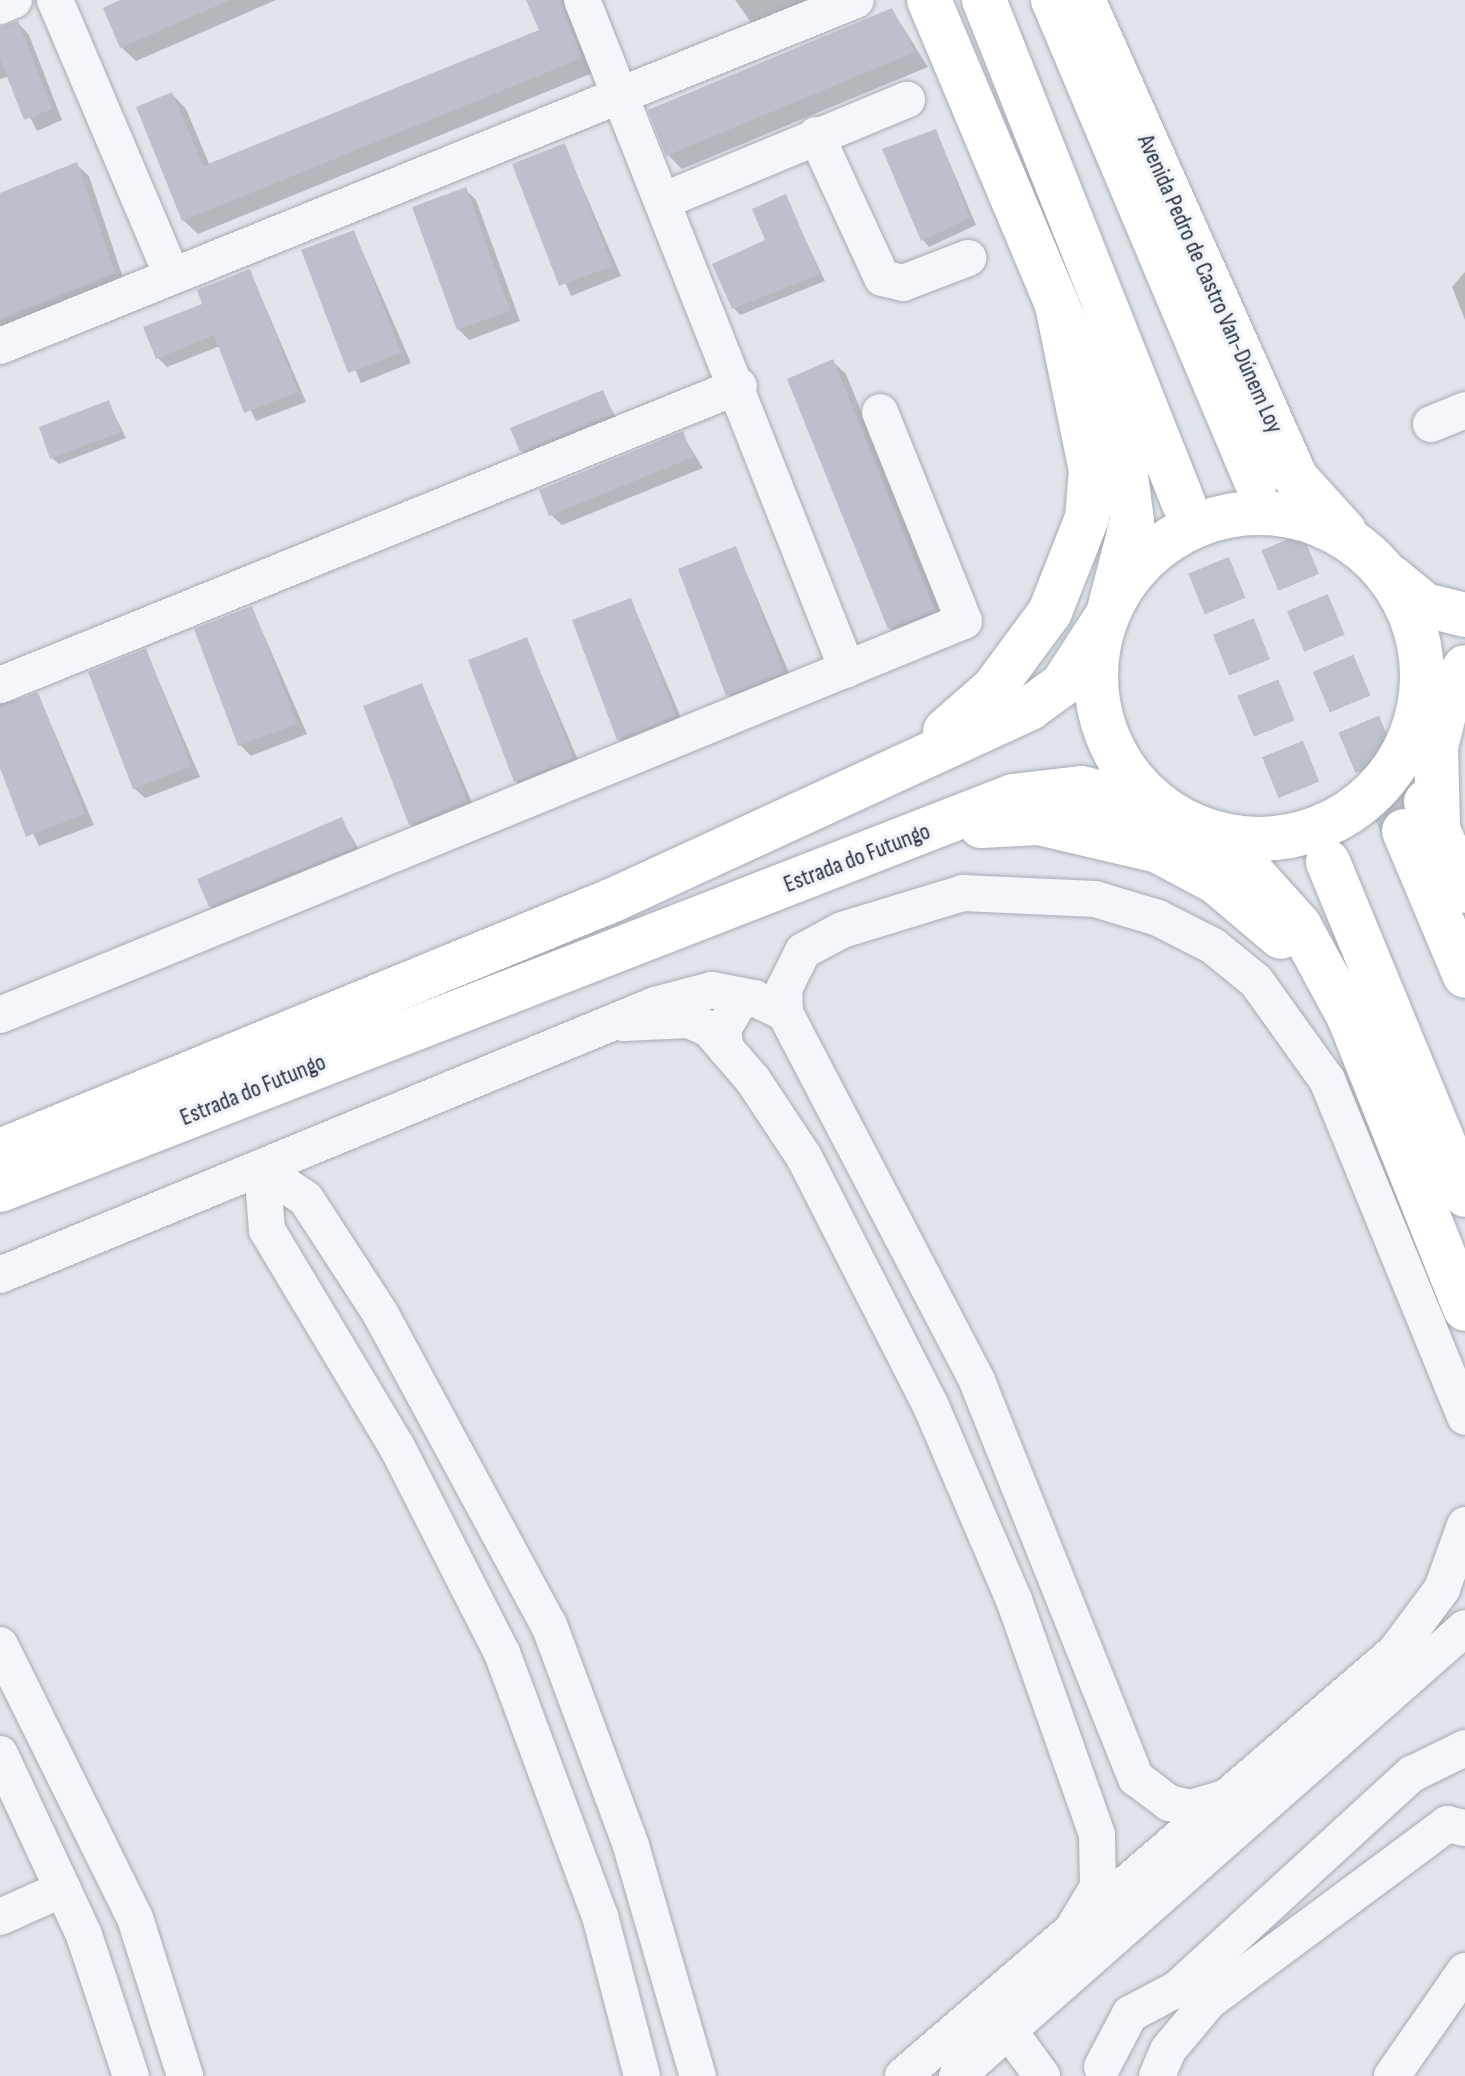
<!DOCTYPE html>
<html>
<head>
<meta charset="utf-8">
<style>
	body { margin:0 }
	#map { position:relative; width:1465px; height:2076px; overflow:hidden; background:#e1e5eb; font-family:"Sofia Sans Condensed",sans-serif }
	div>[style] { position:absolute }
	.shadow>* { inset:0; background:#0003 }
	.building>* { inset:0; background:#bbc0cc }
	.highway-tunnel>* { height:44px; margin-top:-22px; transform-origin:0; background:repeating-linear-gradient(90deg,#bcc1ca 0 44px,transparent 0 66px) }
	.roads { filter:drop-shadow(0 0 2px #a5abb6) drop-shadow(0 0 2px #a5abb6) }
	.minor>* { height:36px; margin:-18px; padding:0 18px; transform-origin:18px; border-radius:18px; background:#f4f6f9 }
	.major>* { height:44px; margin:-22px; padding:0 22px; transform-origin:22px; border-radius:22px; background:#fff }
	.major>.ring { margin:-22px; padding:0; box-sizing:content-box; background:none; border:44px solid #fff; border-radius:50% }
	.highway>* { height:44px; margin:-22px; padding:0 22px; transform-origin:22px; border-radius:22px; background:#fff }
	span { translate:-50% -50%; white-space:nowrap; text-align:center; line-height:1.15; -webkit-text-stroke:7px #f1f4f8; paint-order:stroke }
	.street-label { font-size:24px; color:#273145 }
</style>
</head>
<body>
<div id="map">
	<div class="shadow">
		<i style="clip-path:polygon(125px 0,276px 0,136px 61px,121px 47px)"></i>
		<i style="clip-path:polygon(528px 0,573px 0,595px 72px,198px 234px,183px 220px,172px 94px,186px 109px,210px 166px,542px 32px)"></i>
		<i style="clip-path:polygon(735px 0,820px 0,755px 28px)"></i>
		<i style="clip-path:polygon(892px 10px,928px 67px,682px 169px,668px 155px)"></i>
		<i style="clip-path:polygon(18px 23px,29px 35px,62px 120px,37px 131px,9px 76px,0 79px,0 30px)"></i>
		<i style="clip-path:polygon(936px 131px,976px 225px,929px 247px,923px 240px)"></i>
		<i style="clip-path:polygon(564px 145px,621px 276px,571px 296px,514px 165px)"></i>
		<i style="clip-path:polygon(77px 165px,89px 176px,125px 284px,0 335px,0 195px)"></i>
		<i style="clip-path:polygon(465px 189px,476px 200px,520px 321px,469px 340px,458px 329px)"></i>
		<i style="clip-path:polygon(785px 197px,825px 281px,740px 315px,734px 308px)"></i>
		<i style="clip-path:polygon(354px 232px,411px 363px,361px 383px,304px 252px)"></i>
		<i style="clip-path:polygon(250px 271px,306px 402px,256px 421px,220px 346px,167px 367px,157px 357px,205px 305px)"></i>
		<i style="clip-path:polygon(1465px 272px,1465px 320px,1452px 287px)"></i>
		<i style="clip-path:polygon(833px 362px,846px 374px,947px 623px,903px 641px,890px 628px)"></i>
		<i style="clip-path:polygon(602px 392px,618px 421px,528px 458px,522px 451px)"></i>
		<i style="clip-path:polygon(108px 402px,126px 438px,59px 464px,52px 458px)"></i>
		<i style="clip-path:polygon(682px 434px,703px 468px,562px 525px,551px 515px)"></i>
		<i style="clip-path:polygon(736px 549px,793px 682px,738px 705px,728px 694px)"></i>
		<i style="clip-path:polygon(631px 600px,685px 727px,630px 749px,619px 739px)"></i>
		<i style="clip-path:polygon(252px 608px,307px 734px,251px 756px,240px 745px)"></i>
		<i style="clip-path:polygon(526px 639px,582px 769px,527px 792px,516px 781px)"></i>
		<i style="clip-path:polygon(146px 651px,200px 777px,145px 798px,134px 788px)"></i>
		<i style="clip-path:polygon(422px 685px,476px 812px,421px 835px,410px 824px)"></i>
		<i style="clip-path:polygon(38px 694px,94px 825px,39px 846px,0 762px,0 704px)"></i>
		<i style="clip-path:polygon(341px 819px,364px 858px,221px 916px,210px 906px)"></i>
	</div>
	<div class="building">
		<i style="clip-path:polygon(120px 0,230px 0,120px 48px,103px 8px)"></i>
		<i style="clip-path:polygon(526px 0,561px 0,582px 58px,182px 221px,136px 107px,172px 92px,203px 166px,539px 30px)"></i>
		<i style="clip-path:polygon(892px 8px,915px 52px,666px 156px,648px 110px)"></i>
		<i style="clip-path:polygon(18px 21px,52px 109px,24px 120px,0 59px,0 27px)"></i>
		<i style="clip-path:polygon(936px 129px,970px 218px,921px 241px,882px 149px)"></i>
		<i style="clip-path:polygon(565px 143px,612px 266px,559px 286px,512px 164px)"></i>
		<i style="clip-path:polygon(77px 162px,115px 273px,0 319px,0 193px)"></i>
		<i style="clip-path:polygon(466px 187px,510px 311px,457px 330px,412px 207px)"></i>
		<i style="clip-path:polygon(786px 194px,820px 274px,732px 309px,712px 264px,765px 240px,752px 209px)"></i>
		<i style="clip-path:polygon(354px 230px,401px 353px,348px 373px,301px 250px)"></i>
		<i style="clip-path:polygon(250px 269px,298px 392px,244px 413px,214px 335px,156px 359px,143px 327px,202px 304px,197px 290px)"></i>
		<i style="clip-path:polygon(833px 359px,935px 610px,888px 629px,787px 379px)"></i>
		<i style="clip-path:polygon(603px 390px,613px 414px,520px 452px,510px 428px)"></i>
		<i style="clip-path:polygon(109px 400px,121px 432px,50px 459px,39px 427px)"></i>
		<i style="clip-path:polygon(683px 431px,693px 457px,549px 516px,539px 490px)"></i>
		<i style="clip-path:polygon(736px 546px,784px 672px,726px 696px,678px 569px)"></i>
		<i style="clip-path:polygon(631px 598px,676px 716px,617px 740px,572px 620px)"></i>
		<i style="clip-path:polygon(252px 606px,297px 724px,238px 746px,194px 629px)"></i>
		<i style="clip-path:polygon(527px 637px,573px 758px,514px 782px,468px 660px)"></i>
		<i style="clip-path:polygon(146px 648px,191px 766px,133px 789px,88px 672px)"></i>
		<i style="clip-path:polygon(422px 683px,467px 801px,409px 825px,363px 706px)"></i>
		<i style="clip-path:polygon(38px 692px,85px 814px,26px 837px,0 768px,0 706px)"></i>
		<i style="clip-path:polygon(342px 817px,355px 847px,209px 907px,197px 879px)"></i>
	</div>
	<div class="highway-tunnel">
		<i style="left:1256px;top:481px;width:380px;rotate:67.1deg"></i>
		<i style="left:1184px;top:504px;width:386px;rotate:68.1deg"></i>
	</div>
	<div class="roads">
		<div class="minor">
			<i style="left:55px;top:0;width:299px;rotate:67deg"></i>
			<i style="left:582px;top:0;width:720px;rotate:68.39deg"></i>
			<i style="left:0;top:6px;width:15px;rotate:-23deg"></i>
			<i style="left:816px;top:135px;width:157px;rotate:65.2deg"></i>
			<i style="left:882px;top:278px;width:22px;rotate:13deg"></i>
			<i style="left:903px;top:283px;width:70px;rotate:-21deg"></i>
			<i style="left:665px;top:200px;width:262px;rotate:-22.5deg"></i>
			<i style="left:0;top:346px;width:923px;rotate:-22.01deg"></i>
			<i style="left:1431px;top:424px;width:37px;rotate:-22deg"></i>
			<i style="left:0;top:685px;width:797px;rotate:-22.03deg"></i>
			<i style="left:785px;top:1013px;width:24px;rotate:-92deg"></i>
			<i style="left:784px;top:989px;width:42px;rotate:-63.4deg"></i>
			<i style="left:803px;top:951px;width:44px;rotate:-28.3deg"></i>
			<i style="left:842px;top:930px;width:127px;rotate:-17deg"></i>
			<i style="left:963px;top:893px;width:132px;rotate:2.6deg"></i>
			<i style="left:1095px;top:899px;width:66px;rotate:16.8deg"></i>
			<i style="left:1158px;top:918px;width:62px;rotate:27deg"></i>
			<i style="left:1213px;top:946px;width:55px;rotate:39.1deg"></i>
			<i style="left:1256px;top:981px;width:122px;rotate:54.4deg"></i>
			<i style="left:1327px;top:1080px;width:364px;rotate:67.7deg"></i>
			<i style="left:0;top:1015px;width:1041px;rotate:-22.23deg"></i>
			<i style="left:964px;top:621px;width:225px;rotate:-111.9deg"></i>
			<i style="left:623px;top:1023px;width:66px;rotate:-2.6deg"></i>
			<i style="left:689px;top:1020px;width:22px;rotate:24deg"></i>
			<i style="left:709px;top:1029px;width:67px;rotate:49.2deg"></i>
			<i style="left:753px;top:1080px;width:92px;rotate:56.5deg"></i>
			<i style="left:804px;top:1157px;width:277px;rotate:63deg"></i>
			<i style="left:930px;top:1404px;width:213px;rotate:66.8deg"></i>
			<i style="left:1014px;top:1600px;width:249px;rotate:70.5deg"></i>
			<i style="left:1097px;top:1835px;width:52px;rotate:88.9deg"></i>
			<i style="left:1098px;top:1887px;width:52px;rotate:121deg"></i>
			<i style="left:726px;top:1049px;width:20px;rotate:-99deg"></i>
			<i style="left:723px;top:1029px;width:31px;rotate:-59deg"></i>
			<i style="left:739px;top:1002px;width:16px;rotate:-15deg"></i>
			<i style="left:754px;top:998px;width:34px;rotate:26deg"></i>
			<i style="left:785px;top:1013px;width:415px;rotate:62.4deg"></i>
			<i style="left:977px;top:1381px;width:428px;rotate:68.2deg"></i>
			<i style="left:1136px;top:1778px;width:41px;rotate:37.1deg"></i>
			<i style="left:1169px;top:1803px;width:22px;rotate:13deg"></i>
			<i style="left:1190px;top:1808px;width:35px;rotate:-16deg"></i>
			<i style="left:262px;top:1169px;width:53px;rotate:34.3deg"></i>
			<i style="left:306px;top:1199px;width:136px;rotate:57deg"></i>
			<i style="left:380px;top:1313px;width:355px;rotate:61.6deg"></i>
			<i style="left:549px;top:1625px;width:236px;rotate:69.6deg"></i>
			<i style="left:631px;top:1846px;width:240px;rotate:73.8deg"></i>
			<i style="left:262px;top:1169px;width:61px;rotate:85.3deg"></i>
			<i style="left:267px;top:1230px;width:253px;rotate:59.1deg"></i>
			<i style="left:397px;top:1447px;width:231px;rotate:63deg"></i>
			<i style="left:502px;top:1653px;width:281px;rotate:69.6deg"></i>
			<i style="left:600px;top:1916px;width:165px;rotate:75.3deg"></i>
			<i style="left:0;top:1275px;width:708px;rotate:-22.4deg"></i>
			<i style="left:655px;top:1005px;width:59px;rotate:-14.7deg"></i>
			<i style="left:712px;top:990px;width:43px;rotate:10.8deg"></i>
			<i style="left:0;top:1645px;width:305px;rotate:63.7deg"></i>
			<i style="left:135px;top:1918px;width:166px;rotate:72.4deg"></i>
			<i style="left:0;top:1754px;width:200px;rotate:65.1deg"></i>
			<i style="left:84px;top:1935px;width:149px;rotate:71.6deg"></i>
			<i style="left:0;top:1917px;width:69px;rotate:-24deg"></i>
			<i style="left:1009px;top:2031px;width:56px;rotate:53.7deg"></i>
			<i style="left:1102px;top:2067px;width:60px;rotate:-62.2deg"></i>
			<i style="left:1130px;top:2014px;width:53px;rotate:-28deg"></i>
			<i style="left:1177px;top:1989px;width:319px;rotate:-42.5deg"></i>
			<i style="left:1412px;top:1774px;width:59px;rotate:-26.1deg"></i>
			<i style="left:903px;top:2076px;width:649px;rotate:-40.75deg"></i>
			<i style="left:1395px;top:1652px;width:79px;rotate:-53.3deg"></i>
			<i style="left:1442px;top:1589px;width:68px;rotate:-70.2deg"></i>
			<i style="left:957px;top:2076px;width:677px;rotate:-41.41deg"></i>
			<i style="left:1157px;top:2076px;width:28px;rotate:-67deg"></i>
			<i style="left:1168px;top:2050px;width:64px;rotate:-50.1deg"></i>
			<i style="left:1209px;top:2001px;width:297px;rotate:-36.6deg"></i>
			<i style="left:1447px;top:1824px;width:18px;rotate:13deg"></i>
			<i style="left:1392px;top:2076px;width:128px;rotate:-55.2deg"></i>
		</div>
		<div class="major">
			<i style="left:929px;top:0;width:331px;rotate:67.2deg"></i>
			<i style="left:1057px;top:305px;width:168px;rotate:78.4deg"></i>
			<i style="left:1091px;top:470px;width:48px;rotate:94.8deg"></i>
			<i style="left:1087px;top:518px;width:101px;rotate:111.5deg"></i>
			<i style="left:1050px;top:612px;width:94px;rotate:126.4deg"></i>
			<i style="left:994px;top:688px;width:65px;rotate:138.7deg"></i>
			<i style="left:1083px;top:0;width:523px;rotate:65.98deg"></i>
			<i style="left:1296px;top:478px;width:72px;rotate:47.8deg"></i>
			<i class="ring" style="left:1096px;top:513px;width:282px;height:282px"></i>
			<i style="left:1391px;top:577px;width:44px;rotate:39.5deg"></i>
			<i style="left:1425px;top:605px;width:41px;rotate:14deg"></i>
			<i style="left:1426px;top:802px;width:97px;rotate:66.3deg"></i>
			<i style="left:981px;top:826px;width:58px;rotate:-3deg"></i>
			<i style="left:1039px;top:823px;width:122px;rotate:13.2deg"></i>
			<i style="left:1158px;top:851px;width:66px;rotate:28.1deg"></i>
			<i style="left:1216px;top:882px;width:85px;rotate:40.2deg"></i>
			<i style="left:1438px;top:827px;width:80px;rotate:-91.4deg"></i>
			<i style="left:1436px;top:747px;width:58px;rotate:-76deg"></i>
			<i style="left:1450px;top:691px;width:28px;rotate:-58deg"></i>
			<i style="left:0;top:1151px;width:662px;rotate:-22.27deg"></i>
			<i style="left:613px;top:900px;width:459px;rotate:-24.7deg"></i>
			<i style="left:1030px;top:708px;width:39px;rotate:-36deg"></i>
			<i style="left:1062px;top:685px;width:85px;rotate:-57.1deg"></i>
			<i style="left:1108px;top:614px;width:96px;rotate:-75.5deg"></i>
			<i style="left:1132px;top:521px;width:70px;rotate:-97.4deg"></i>
			<i style="left:1123px;top:452px;width:161px;rotate:-114.2deg"></i>
			<i style="left:0;top:1190px;width:1087px;rotate:-21.25deg"></i>
			<i style="left:1013px;top:796px;width:68px;rotate:-6.7deg"></i>
			<i style="left:1081px;top:788px;width:57px;rotate:13.3deg"></i>
			<i style="left:1136px;top:801px;width:75px;rotate:26.2deg"></i>
			<i style="left:1203px;top:834px;width:40px;rotate:32.9deg"></i>
			<i style="left:1237px;top:856px;width:93px;rotate:48.1deg"></i>
			<i style="left:1299px;top:925px;width:105px;rotate:61.5deg"></i>
			<i style="left:1349px;top:1017px;width:314px;rotate:68.3deg"></i>
		</div>
		<div class="highway">
			<i style="left:984px;top:0;width:542px;rotate:68.36deg"></i>
			<i style="left:1053px;top:0;width:522px;rotate:67.12deg"></i>
			<i style="left:1404px;top:831px;width:157px;rotate:67.2deg"></i>
			<i style="left:1328px;top:862px;width:360px;rotate:67.6deg"></i>
		</div>
	</div>
	<div class="street-label">
		<span style="left:1210px;top:284px;rotate:66deg">Avenida Pedro de Castro Van-Dúnem Loy</span>
		<span style="left:857px;top:858px;rotate:-21deg">Estrada do Futungo</span>
		<span style="left:253px;top:1090px;rotate:-22deg">Estrada do Futungo</span>
	</div>
</div>
</body>
</html>
